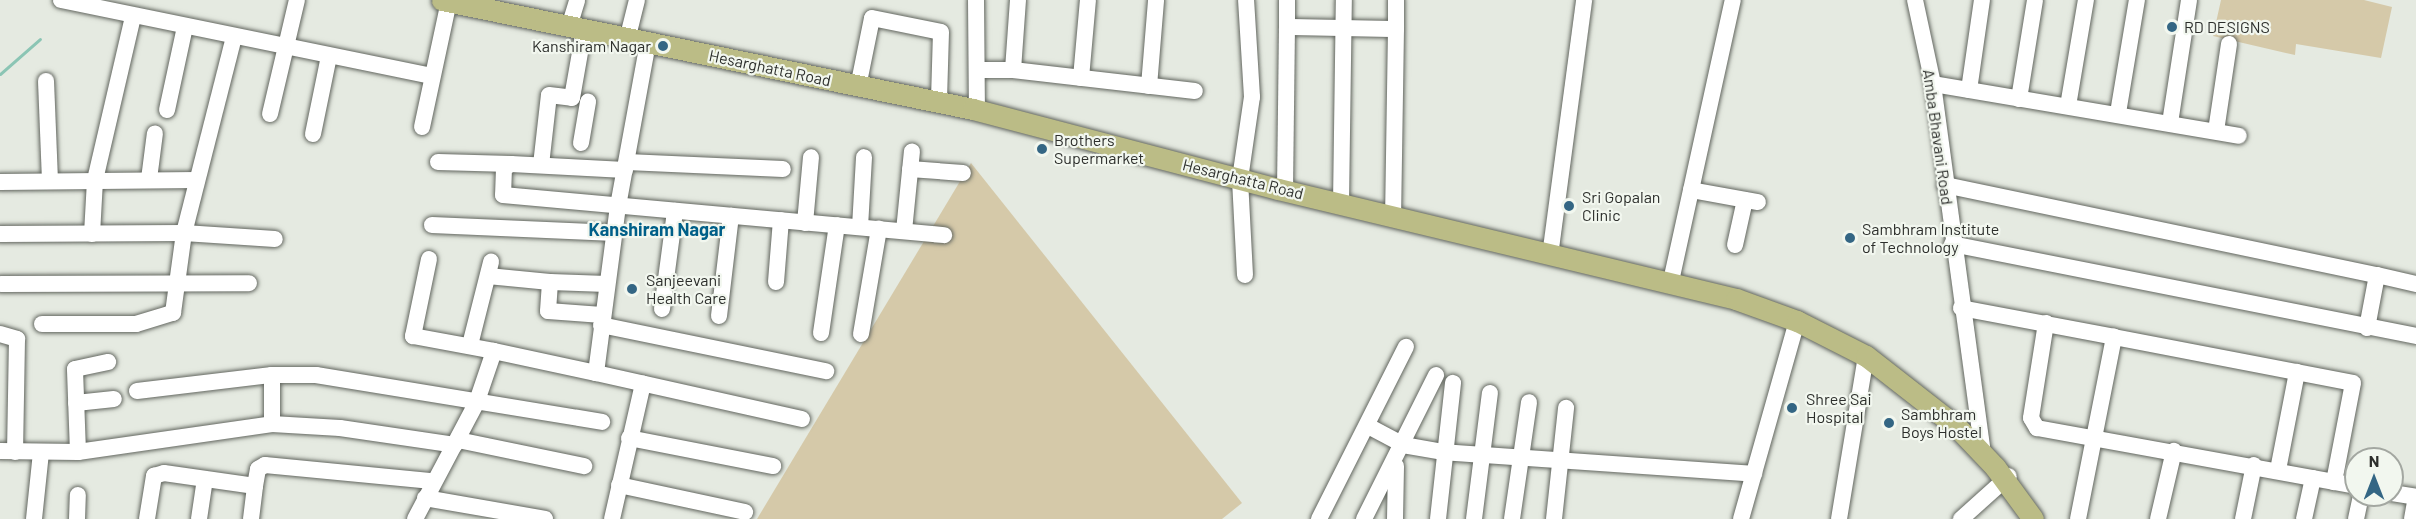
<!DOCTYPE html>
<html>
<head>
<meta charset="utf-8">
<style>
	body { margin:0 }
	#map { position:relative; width:2416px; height:519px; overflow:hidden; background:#e5eae1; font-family:Barlow,sans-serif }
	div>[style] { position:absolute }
	.green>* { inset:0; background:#d5c9a9 }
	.stream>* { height:3px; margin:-1.5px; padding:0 1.5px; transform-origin:1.5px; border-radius:1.5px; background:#8bc5b4 }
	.roads { filter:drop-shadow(0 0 2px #62665f) drop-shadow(0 0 2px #62665f) }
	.minor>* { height:16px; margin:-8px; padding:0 8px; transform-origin:8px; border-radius:8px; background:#fff }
	.major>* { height:21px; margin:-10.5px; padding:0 10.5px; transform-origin:10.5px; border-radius:10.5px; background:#bbbc86 }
	.dots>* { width:16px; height:16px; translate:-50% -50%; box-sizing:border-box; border:3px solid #f2f7ef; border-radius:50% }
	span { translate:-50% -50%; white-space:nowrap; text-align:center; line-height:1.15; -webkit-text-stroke:4.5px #f2f7ef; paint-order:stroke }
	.poi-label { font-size:16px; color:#2d2f2c }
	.left { translate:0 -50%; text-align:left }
	.right { translate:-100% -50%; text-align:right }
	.street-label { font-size:16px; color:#2d2f2c }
	.neighbourhood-label { font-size:18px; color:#005f88; font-weight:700 }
	.north { position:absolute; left:2344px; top:447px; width:60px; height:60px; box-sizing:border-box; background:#f2f7ef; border:2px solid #a3a7a1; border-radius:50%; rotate:0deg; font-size:16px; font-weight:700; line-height:24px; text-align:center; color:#2d2f2c }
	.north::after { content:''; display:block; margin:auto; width:21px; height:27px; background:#346684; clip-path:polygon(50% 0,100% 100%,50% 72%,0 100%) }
</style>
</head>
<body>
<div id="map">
	<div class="green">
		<i style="clip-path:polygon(2221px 0,2364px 0,2392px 7px,2381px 58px,2296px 44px,2295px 55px,2213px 36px)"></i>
		<i style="clip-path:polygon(971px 163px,1242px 503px,1222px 519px,757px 519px)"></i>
	</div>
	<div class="stream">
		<i style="left:0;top:74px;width:53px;rotate:-41.2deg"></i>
	</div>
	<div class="roads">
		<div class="minor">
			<i style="left:61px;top:0;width:379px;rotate:11.6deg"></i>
			<i style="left:976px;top:0;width:110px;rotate:89.5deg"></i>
			<i style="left:1018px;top:0;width:70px;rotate:94.1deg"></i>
			<i style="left:1013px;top:70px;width:183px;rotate:6.6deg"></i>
			<i style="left:1287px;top:0;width:27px;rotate:90deg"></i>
			<i style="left:1396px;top:0;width:29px;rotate:90deg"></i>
			<i style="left:1915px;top:0;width:86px;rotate:77.9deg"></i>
			<i style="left:1933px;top:84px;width:372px;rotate:82.3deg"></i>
			<i style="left:569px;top:27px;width:28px;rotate:-73deg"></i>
			<i style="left:627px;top:40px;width:41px;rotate:-76deg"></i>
			<i style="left:978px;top:70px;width:35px"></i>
			<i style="left:1081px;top:78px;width:78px;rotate:-84.9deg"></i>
			<i style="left:46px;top:81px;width:100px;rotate:87.7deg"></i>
			<i style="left:1933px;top:84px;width:310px;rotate:9.6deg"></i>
			<i style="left:1149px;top:86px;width:86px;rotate:-85.3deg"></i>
			<i style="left:858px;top:87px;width:70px;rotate:-78.5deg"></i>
			<i style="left:872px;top:18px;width:70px;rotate:11.5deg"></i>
			<i style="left:941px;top:32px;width:69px;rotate:91.7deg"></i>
			<i style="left:1969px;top:90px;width:91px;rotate:-81.8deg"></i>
			<i style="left:2019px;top:99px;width:100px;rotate:-80.8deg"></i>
			<i style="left:2068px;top:106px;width:108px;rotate:-80.4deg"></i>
			<i style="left:167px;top:110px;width:85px;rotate:-77.8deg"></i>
			<i style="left:2118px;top:113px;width:115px;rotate:-80.5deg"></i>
			<i style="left:270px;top:114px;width:117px;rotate:-76.7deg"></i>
			<i style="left:2170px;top:123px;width:124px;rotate:-81.2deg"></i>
			<i style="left:422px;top:127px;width:129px;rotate:-77.9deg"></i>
			<i style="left:2216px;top:131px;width:88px;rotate:-81.5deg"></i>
			<i style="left:313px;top:134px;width:80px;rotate:-78.4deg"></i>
			<i style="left:581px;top:143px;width:42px;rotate:-80.3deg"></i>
			<i style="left:438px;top:162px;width:73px;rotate:1.6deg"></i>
			<i style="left:627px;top:162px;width:156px;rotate:2.6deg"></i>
			<i style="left:541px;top:165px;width:70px;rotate:-83.5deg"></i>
			<i style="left:549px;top:95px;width:23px;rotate:7deg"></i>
			<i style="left:572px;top:98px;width:69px;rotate:-80deg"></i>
			<i style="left:910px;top:169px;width:53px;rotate:4.3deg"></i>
			<i style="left:625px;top:170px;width:114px;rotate:-177deg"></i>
			<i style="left:511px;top:164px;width:8px;rotate:150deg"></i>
			<i style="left:504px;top:168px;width:27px;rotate:92deg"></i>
			<i style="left:503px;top:195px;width:443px;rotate:5.2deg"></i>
			<i style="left:149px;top:179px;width:46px;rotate:-82.6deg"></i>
			<i style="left:0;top:182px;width:197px;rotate:-0.6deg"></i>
			<i style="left:1945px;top:185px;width:441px;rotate:11.8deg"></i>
			<i style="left:2377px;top:275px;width:54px;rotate:100.7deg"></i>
			<i style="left:1285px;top:190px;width:163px;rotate:-89.3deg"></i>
			<i style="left:1287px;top:27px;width:109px;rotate:1.1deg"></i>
			<i style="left:1396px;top:29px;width:188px;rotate:90.9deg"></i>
			<i style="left:1691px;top:190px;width:68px;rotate:10.2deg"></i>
			<i style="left:1341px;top:204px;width:204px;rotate:-89.2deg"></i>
			<i style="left:805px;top:223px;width:66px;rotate:-84.8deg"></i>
			<i style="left:432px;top:225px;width:183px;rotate:2.5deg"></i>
			<i style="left:860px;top:227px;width:70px;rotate:-86.7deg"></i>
			<i style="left:904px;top:231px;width:80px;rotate:-84.3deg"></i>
			<i style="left:0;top:234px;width:184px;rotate:-0.3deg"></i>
			<i style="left:184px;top:233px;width:91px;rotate:3.8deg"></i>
			<i style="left:92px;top:234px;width:54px;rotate:-86.8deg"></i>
			<i style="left:95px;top:180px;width:167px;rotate:-76.9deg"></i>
			<i style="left:1952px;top:244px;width:473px;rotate:11.2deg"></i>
			<i style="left:1735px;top:245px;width:46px;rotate:-77.5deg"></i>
			<i style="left:1550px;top:256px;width:258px;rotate:-82.4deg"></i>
			<i style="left:429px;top:259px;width:79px;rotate:101.7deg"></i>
			<i style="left:413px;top:336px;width:82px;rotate:10.5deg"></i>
			<i style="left:1245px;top:275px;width:96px;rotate:-93deg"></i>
			<i style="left:1240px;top:179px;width:83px;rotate:-81.7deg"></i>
			<i style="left:1252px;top:97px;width:97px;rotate:-93.5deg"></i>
			<i style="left:2377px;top:275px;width:40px;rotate:13deg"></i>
			<i style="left:488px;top:276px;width:62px;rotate:5.5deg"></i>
			<i style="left:1671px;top:281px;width:288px;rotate:-77.6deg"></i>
			<i style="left:776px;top:282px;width:62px;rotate:-85.4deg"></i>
			<i style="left:1px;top:284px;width:248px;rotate:-0.2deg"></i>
			<i style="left:1961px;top:308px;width:156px;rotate:10.7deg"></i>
			<i style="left:662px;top:309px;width:99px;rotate:-82.4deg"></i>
			<i style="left:602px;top:315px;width:54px;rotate:-175.8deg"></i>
			<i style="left:548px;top:311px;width:29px;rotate:-86deg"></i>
			<i style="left:550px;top:282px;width:57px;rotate:2deg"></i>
			<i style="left:719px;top:316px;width:101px;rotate:-83.2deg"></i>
			<i style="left:2046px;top:323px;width:96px;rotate:99deg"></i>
			<i style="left:2031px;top:418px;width:12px;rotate:59deg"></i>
			<i style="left:2037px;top:428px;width:324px;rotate:10.3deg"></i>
			<i style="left:42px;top:324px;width:94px"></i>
			<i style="left:136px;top:324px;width:39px;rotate:-17deg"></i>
			<i style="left:173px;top:313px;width:81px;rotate:-82.2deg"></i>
			<i style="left:184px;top:233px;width:202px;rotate:-75.7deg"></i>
			<i style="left:601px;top:325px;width:230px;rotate:11.6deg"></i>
			<i style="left:821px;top:333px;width:109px;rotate:-81.6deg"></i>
			<i style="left:0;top:334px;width:18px;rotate:16deg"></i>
			<i style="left:17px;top:339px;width:113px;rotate:91deg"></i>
			<i style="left:861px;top:334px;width:107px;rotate:-80.3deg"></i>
			<i style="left:470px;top:345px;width:86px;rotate:-75.8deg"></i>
			<i style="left:596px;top:373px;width:211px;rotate:12.6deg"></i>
			<i style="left:272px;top:375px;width:49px;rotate:90deg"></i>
			<i style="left:137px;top:391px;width:136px;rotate:-6.8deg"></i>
			<i style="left:272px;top:375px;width:44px"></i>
			<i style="left:316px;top:375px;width:290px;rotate:9.3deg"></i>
			<i style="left:76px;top:403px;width:38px;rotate:-6deg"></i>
			<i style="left:1368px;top:426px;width:40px;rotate:28deg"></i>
			<i style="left:1403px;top:445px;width:40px;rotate:10deg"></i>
			<i style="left:1442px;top:452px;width:313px;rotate:4deg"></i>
			<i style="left:629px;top:438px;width:147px;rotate:11deg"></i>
			<i style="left:458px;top:440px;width:129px;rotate:11.7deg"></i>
			<i style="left:0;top:451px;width:78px;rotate:0.7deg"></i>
			<i style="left:78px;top:452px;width:196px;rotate:-8.2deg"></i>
			<i style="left:272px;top:424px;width:68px;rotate:3.4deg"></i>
			<i style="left:340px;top:428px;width:116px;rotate:8.4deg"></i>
			<i style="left:78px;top:452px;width:83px;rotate:-92.1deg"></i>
			<i style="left:75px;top:369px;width:34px;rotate:-12deg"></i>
			<i style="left:2278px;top:470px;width:100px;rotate:-79deg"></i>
			<i style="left:619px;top:485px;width:129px;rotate:12.1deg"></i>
			<i style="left:2392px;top:493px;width:24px;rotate:9deg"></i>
			<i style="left:425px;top:498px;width:122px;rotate:9.9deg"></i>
			<i style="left:34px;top:519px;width:67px;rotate:-84deg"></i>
			<i style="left:77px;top:519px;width:24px;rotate:-88deg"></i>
			<i style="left:147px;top:519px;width:44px;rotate:-80.8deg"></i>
			<i style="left:154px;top:476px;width:10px;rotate:-17deg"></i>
			<i style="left:164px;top:473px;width:92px;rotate:8.1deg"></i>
			<i style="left:255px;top:486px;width:17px;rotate:-80deg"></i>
			<i style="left:258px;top:469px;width:8px;rotate:-30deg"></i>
			<i style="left:265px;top:465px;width:168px;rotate:5.5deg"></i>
			<i style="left:199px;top:519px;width:40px;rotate:-81.5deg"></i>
			<i style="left:251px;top:519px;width:33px;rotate:-83deg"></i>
			<i style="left:415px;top:519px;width:130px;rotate:-62.1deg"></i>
			<i style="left:476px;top:404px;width:56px;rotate:-71.2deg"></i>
			<i style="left:494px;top:351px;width:104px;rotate:12.2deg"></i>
			<i style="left:596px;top:373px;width:168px;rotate:-82.5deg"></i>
			<i style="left:618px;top:206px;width:166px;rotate:-79.6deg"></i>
			<i style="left:612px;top:519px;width:139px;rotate:-77.1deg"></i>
			<i style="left:1319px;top:519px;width:193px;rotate:-63.2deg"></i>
			<i style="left:1364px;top:519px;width:161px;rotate:-63.4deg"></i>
			<i style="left:1395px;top:519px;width:53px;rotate:-88.9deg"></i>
			<i style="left:1438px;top:519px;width:137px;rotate:-83.7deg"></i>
			<i style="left:1474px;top:519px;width:127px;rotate:-82.8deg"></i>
			<i style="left:1512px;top:519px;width:118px;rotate:-81.7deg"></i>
			<i style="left:1554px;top:519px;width:112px;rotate:-83.8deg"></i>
			<i style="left:1741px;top:519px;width:206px;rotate:-74.2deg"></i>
			<i style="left:1839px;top:519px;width:165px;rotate:-80.6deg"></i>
			<i style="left:1961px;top:519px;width:64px;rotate:-41.9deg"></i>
			<i style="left:2078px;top:519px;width:186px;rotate:-78.8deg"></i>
			<i style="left:2114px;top:337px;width:243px;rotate:10.9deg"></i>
			<i style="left:2353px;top:383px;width:101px;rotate:100.9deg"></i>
			<i style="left:2158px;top:519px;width:70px;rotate:-76.8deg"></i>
			<i style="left:2243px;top:519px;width:55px;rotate:-78.5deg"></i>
			<i style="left:2304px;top:519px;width:42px;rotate:-77.6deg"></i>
			<i style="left:2356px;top:519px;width:25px;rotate:-78deg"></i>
			<i style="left:2412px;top:519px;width:22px;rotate:-80deg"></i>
		</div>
		<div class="major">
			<i style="left:442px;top:0;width:542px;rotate:11.6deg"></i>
			<i style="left:973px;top:109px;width:315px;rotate:14.7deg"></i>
			<i style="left:1278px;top:189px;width:471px;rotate:13.5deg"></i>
			<i style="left:1736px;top:299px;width:65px;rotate:19.8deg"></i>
			<i style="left:1797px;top:321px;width:77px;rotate:26.9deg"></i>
			<i style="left:1866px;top:356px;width:115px;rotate:38deg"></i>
			<i style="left:1957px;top:427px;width:55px;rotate:46.5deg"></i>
			<i style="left:1995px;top:467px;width:64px;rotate:53.8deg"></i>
		</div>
	</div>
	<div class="dots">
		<i style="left:2172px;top:27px;background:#346684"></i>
		<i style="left:663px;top:46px;background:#346684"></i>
		<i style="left:1042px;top:149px;background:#346684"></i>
		<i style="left:1569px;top:206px;background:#346684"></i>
		<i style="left:1850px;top:238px;background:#346684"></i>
		<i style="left:632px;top:289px;background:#346684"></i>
		<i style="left:1792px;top:408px;background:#346684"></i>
		<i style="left:1889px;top:423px;background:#346684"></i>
	</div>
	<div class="poi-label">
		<span class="left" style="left:2184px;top:27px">RD DESIGNS</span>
		<span class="right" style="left:651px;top:46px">Kanshiram Nagar</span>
		<span class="left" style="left:1054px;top:149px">Brothers<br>Supermarket</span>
		<span class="left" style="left:1582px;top:206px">Sri Gopalan<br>Clinic</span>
		<span class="left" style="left:1862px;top:238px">Sambhram Institute<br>of Technology</span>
		<span class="left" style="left:646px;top:289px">Sanjeevani<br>Health Care</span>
		<span class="left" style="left:1806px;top:408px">Shree Sai<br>Hospital</span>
		<span class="left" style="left:1901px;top:423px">Sambhram<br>Boys Hostel</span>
	</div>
	<div class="street-label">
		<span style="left:770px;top:68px;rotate:12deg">Hesarghatta Road</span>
		<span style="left:1938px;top:137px;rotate:82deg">Amba Bhavani Road</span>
		<span style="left:1243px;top:179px;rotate:14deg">Hesarghatta Road</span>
	</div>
	<div class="neighbourhood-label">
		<span style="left:657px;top:229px">Kanshiram Nagar</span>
	</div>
	<div class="north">N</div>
</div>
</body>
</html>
